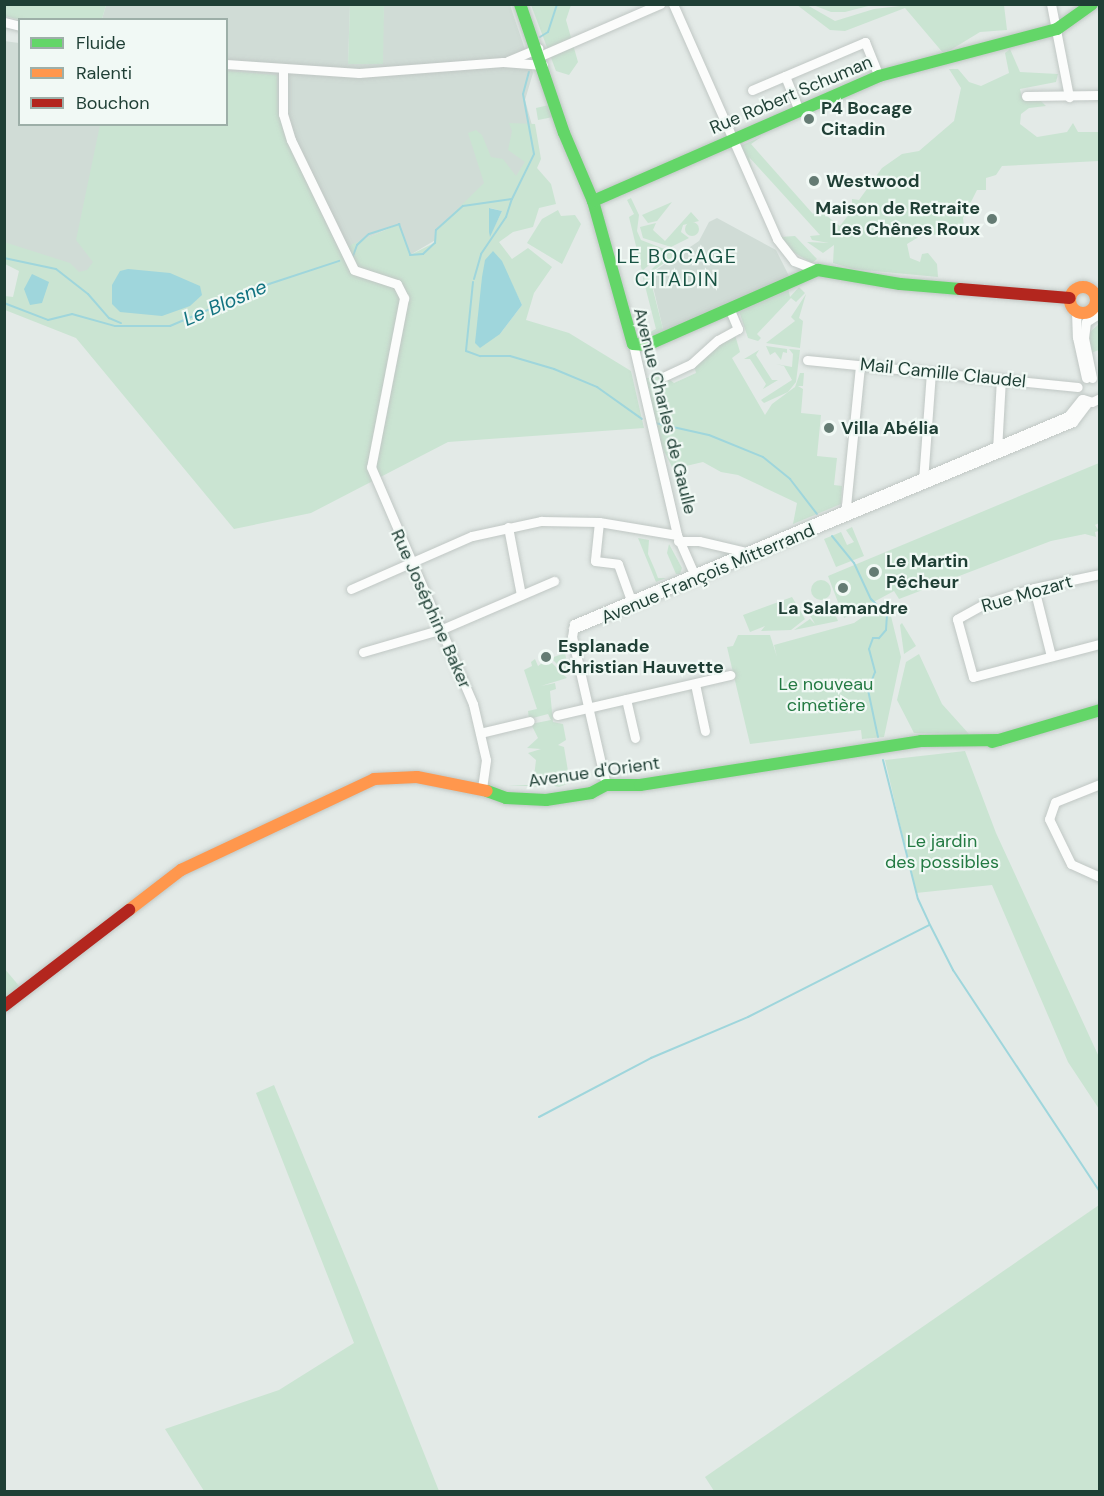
<!DOCTYPE html>
<html>
<head>
<meta charset="utf-8">
<style>
	body { margin:0 }
	#map { position:relative; width:1104px; height:1496px; overflow:hidden; background:#e3eae7; font-family:"DM Sans",sans-serif }
	div>[style] { position:absolute }
	.built>* { inset:0; background:#d0dcd6 }
	.green>* { inset:0; background:#cae4d2 }
	.round { border-radius:50% }
	.water>* { inset:0; background:#9fd6dc }
	.stream>* { height:2px; margin:-1px; padding:0 1px; transform-origin:1px; border-radius:1px; background:#9fd6dc }
	.roads { filter:drop-shadow(0 0 2px #c0c7c4) drop-shadow(0 0 2px #c0c7c4) }
	.street>* { height:9px; margin:-4.5px; padding:0 4.5px; transform-origin:4.5px; border-radius:4.5px; background:#fbfcfb }
	.fast>* { height:12px; margin:-6px; padding:0 6px; transform-origin:6px; border-radius:6px; background:#63d668 }
	.slow>* { height:12px; margin:-6px; padding:0 6px; transform-origin:6px; border-radius:6px; background:#ff974d }
	.slow>.ring { margin:-6px; padding:0; box-sizing:content-box; background:none; border:12px solid #ff974d; border-radius:50% }
	.jam>* { height:12px; margin:-6px; padding:0 6px; transform-origin:6px; border-radius:6px; background:#b3261e }
	.dots>* { width:16px; height:16px; translate:-50% -50%; box-sizing:border-box; border:3px solid #f1f9f5; border-radius:50% }
	span { translate:-50% -50%; white-space:nowrap; text-align:center; line-height:1.15; -webkit-text-stroke:4.5px #f1f9f5; paint-order:stroke }
	.street-label { font-size:18px; color:#1f3f35 }
	.poi-label { font-size:18px; color:#1f3f35; font-weight:700 }
	.left { translate:0 -50%; text-align:left }
	.right { translate:-100% -50%; text-align:right }
	.park-label { font-size:18px; color:#247a43 }
	.neighbourhood-label { font-size:20px; color:#185343; letter-spacing:1.5px }
	.water-label { font-size:20px; color:#127381; font-style:italic }
	.frame { position:absolute; inset:0; border:6px solid #1f3f35; pointer-events:none }
	.legend { position:absolute; left:18px; top:18px; width:210px; height:108px; box-sizing:border-box; background:#f1f9f5; border:2px solid #9dafa8; margin:0; padding:8px 10px; list-style:none; font-size:18px; color:#1f3f35 }
	.legend li { display:flex; align-items:center; gap:12px; height:30px }
	.legend b { width:30px; border:2px solid #9dafa8 }
</style>
</head>
<body>
<div id="map">
	<div class="built">
		<i style="clip-path:polygon(106px 5px,350px 5px,348px 64px,383px 22px,384px 5px,510px 5px,533px 73px,525px 100px,535px 136px,522px 189px,410px 255px,398px 224px,201px 314px,5px 258px,4px 41px,19px 43px,20px 124px,226px 124px,226px 20px,102px 19px)"></i>
		<i style="clip-path:polygon(717px 218px,776px 250px,789px 276px,664px 333px,650px 274px,699px 241px,709px 222px)"></i>
	</div>
	<div class="green">
		<i style="clip-path:polygon(5px 4px,106px 4px,106px 5px,102px 19px,20px 20px,5px 16px)"></i>
		<i style="clip-path:polygon(350px 5px,384px 5px,383px 64px,348px 64px)"></i>
		<i style="clip-path:polygon(531px 5px,571px 5px,566px 20px,578px 62px,569px 75px,556px 71px)"></i>
		<i style="clip-path:polygon(797px 5px,807px 5px,835px 21px,874px 9px,908px 5px,1004px 5px,1007px 30px,980px 32px,944px 54px,905px 8px,845px 31px,830px 30px)"></i>
		<i style="clip-path:polygon(813px 5px,872px 5px,845px 12px,831px 12px)"></i>
		<i style="clip-path:polygon(1010px 49px,1020px 72px,1058px 74px,1056px 82px,1020px 89px,1022px 98px,1040px 100px,1046px 106px,1029px 108px,1021px 114px,1020px 124px,1037px 137px,1067px 132px,1073px 123px,1078px 132px,1100px 132px,1099px 161px,1002px 166px,996px 175px,986px 178px,986px 190px,977px 190px,963px 218px,965px 234px,922px 235px,907px 244px,910px 258px,920px 262px,922px 254px,928px 253px,937px 264px,938px 277px,853px 269px,833px 263px,834px 245px,823px 253px,807px 242px,829px 243px,812px 240px,810px 236px,820px 235px,749px 157px,755px 180px,740px 146px,761px 137px,751px 144px,813px 214px,819px 210px,840px 226px,852px 210px,852px 199px,859px 200px,882px 168px,902px 154px,919px 151px,954px 121px,961px 88px,949px 69px,958px 69px,969px 82px,981px 86px,1009px 73px,1005px 53px)"></i>
		<i style="clip-path:polygon(evenodd,227px 71px,277px 75px,278px 112px,285px 136px,339px 250px,399px 224px,410px 255px,434px 243px,436px 230px,484px 183px,468px 133px,476px 130px,482px 135px,491px 157px,503px 159px,516px 176px,525px 162px,508px 150px,512px 131px,509px 123px,535px 124px,541px 159px,537px 168px,551px 184px,556px 204px,539px 208px,533px 227px,513px 232px,499px 242px,512px 259px,528px 248px,552px 267px,534px 293px,526px 320px,569px 333px,631px 371px,644px 428px,448px 442px,311px 513px,234px 529px,76px 338px,5px 310px,5px 296px,13px 297px,19px 271px,5px 264px,4px 242px,70px 263px,79px 272px,87px 270px,93px 262px,76px 240px,100px 125px,226px 124px,227px 71px,490px 208px,502px 211px,490px 236px,489px 210px,490px 208px,227px 71px,506px 272px,522px 305px,500px 334px,506px 272px)"></i>
		<i style="clip-path:polygon(549px 105px,553px 117px,538px 120px,536px 108px)"></i>
		<i style="clip-path:polygon(631px 198px,639px 215px,637px 231px,641px 240px,667px 250px,642px 271px,629px 217px,634px 214px,627px 200px)"></i>
		<i style="clip-path:polygon(672px 202px,657px 221px,648px 223px,642px 215px)"></i>
		<i style="clip-path:polygon(558px 210px,561px 216px,575px 215px,581px 224px,562px 264px,527px 243px,542px 219px)"></i>
		<i style="clip-path:polygon(691px 212px,699px 221px,683px 225px,681px 232px,689px 238px,671px 247px,643px 238px,640px 227px,656px 223px,653px 230px,665px 241px)"></i>
		<i class="round" style="left:685px;top:222px;width:14px;height:14px"></i>
		<i style="clip-path:polygon(795px 236px,817px 259px,812px 263px,793px 252px,781px 237px)"></i>
		<i style="clip-path:polygon(669px 252px,675px 255px,649px 274px,664px 333px,653px 338px,650px 332px,656px 329px,643px 278px)"></i>
		<i style="clip-path:polygon(799px 287px,805px 293px,796px 302px,791px 298px,757px 334px,761px 338px,758px 341px,748px 338px,739px 311px,788px 288px,790px 297px)"></i>
		<i style="clip-path:polygon(806px 294px,799px 318px,803px 321px,800px 348px,766px 343px,795px 321px,791px 317px)"></i>
		<i style="clip-path:polygon(1099px 324px,1099px 350px,1091px 353px,1089px 333px)"></i>
		<i style="clip-path:polygon(735px 335px,740px 352px,732px 358px,765px 415px,772px 404px,795px 387px,800px 373px,804px 373px,803px 386px,798px 386px,803px 389px,801px 413px,821px 415px,817px 456px,837px 458px,834px 485px,842px 486px,841px 504px,793px 524px,797px 503px,738px 475px,721px 472px,703px 462px,673px 469px,661px 445px,644px 379px,662px 374px,674px 383px,696px 373px,694px 365px,719px 342px)"></i>
		<i style="clip-path:polygon(766px 346px,787px 349px,787px 353px,783px 352px,781px 360px,775px 352px,770px 355px)"></i>
		<i style="clip-path:polygon(789px 349px,800px 350px,796px 382px,788px 392px,764px 403px,761px 400px,792px 380px,784px 366px,776px 364px,792px 367px,793px 354px)"></i>
		<i style="clip-path:polygon(759px 350px,756px 355px,772px 380px,778px 380px,763px 389px,766px 384px,750px 359px,744px 359px)"></i>
		<i style="clip-path:polygon(1099px 463px,1099px 523px,1095px 525px,1099px 531px,1095px 532px,1096px 537px,1085px 534px,1051px 541px,899px 599px,894px 591px,844px 618px,828px 576px)"></i>
		<i style="clip-path:polygon(852px 527px,864px 556px,836px 567px,824px 539px,841px 532px,847px 545px,854px 542px,846px 530px)"></i>
		<i style="clip-path:polygon(638px 538px,649px 540px,648px 554px,655px 570px,658px 578px,666px 578px,656px 582px)"></i>
		<i style="clip-path:polygon(669px 544px,682px 568px,680px 574px,676px 574px,667px 553px)"></i>
		<i class="round" style="left:811px;top:580px;width:20px;height:20px"></i>
		<i style="clip-path:polygon(792px 597px,805px 619px,791px 630px,761px 631px,765px 626px,750px 632px,743px 615px)"></i>
		<i style="clip-path:polygon(829px 600px,838px 621px,794px 630px,810px 619px,815px 624px,808px 612px)"></i>
		<i style="clip-path:polygon(887px 600px,901px 657px,884px 737px,862px 739px,861px 730px,750px 744px,727px 647px,733px 646px,738px 635px,770px 635px,777px 657px,774px 645px,854px 623px)"></i>
		<i style="clip-path:polygon(902px 623px,916px 646px,904px 654px,900px 625px)"></i>
		<i style="clip-path:polygon(565px 653px,569px 672px,566px 673px,551px 658px)"></i>
		<i style="clip-path:polygon(919px 654px,942px 704px,969px 734px,914px 733px,897px 700px,906px 662px)"></i>
		<i style="clip-path:polygon(535px 659px,538px 666px,548px 659px,544px 665px,552px 663px,567px 678px,541px 686px,555px 683px,556px 689px,550px 691px,553px 722px,563px 724px,566px 740px,558px 745px,564px 747px,570px 783px,559px 787px,554px 786px,553px 775px,549px 774px,545px 775px,543px 787px,508px 785px,533px 785px,536px 760px,528px 753px,541px 749px,527px 748px,538px 738px,531px 724px,551px 720px,548px 714px,529px 719px,528px 711px,537px 709px,524px 670px,532px 666px,531px 662px)"></i>
		<i style="clip-path:polygon(965px 751px,996px 833px,1099px 1057px,1099px 1109px,1068px 1062px,992px 885px,916px 893px,885px 760px)"></i>
		<i style="clip-path:polygon(4px 968px,20px 987px,4px 999px)"></i>
		<i style="clip-path:polygon(274px 1085px,357px 1285px,439px 1491px,204px 1491px,165px 1429px,279px 1390px,354px 1343px,256px 1093px)"></i>
		<i style="clip-path:polygon(1099px 1205px,1099px 1491px,714px 1491px,705px 1477px)"></i>
	</div>
	<div class="water">
		<i style="clip-path:polygon(489px 208px,502px 211px,490px 237px,489px 232px)"></i>
		<i style="clip-path:polygon(493px 251px,502px 261px,522px 305px,500px 334px,480px 348px,475px 343px,482px 277px,485px 260px)"></i>
		<i style="clip-path:polygon(128px 269px,170px 273px,200px 286px,202px 295px,190px 306px,162px 316px,120px 312px,112px 304px,112px 285px,120px 271px)"></i>
		<i style="clip-path:polygon(32px 274px,49px 282px,42px 303px,30px 305px,24px 289px)"></i>
	</div>
	<div class="stream">
		<i style="left:540px;top:37px;width:9px;rotate:-32deg"></i>
		<i style="left:548px;top:32px;width:29px;rotate:-72deg"></i>
		<i style="left:353px;top:256px;width:12px;rotate:-70deg"></i>
		<i style="left:357px;top:245px;width:16px;rotate:-43deg"></i>
		<i style="left:369px;top:234px;width:32px;rotate:-18deg"></i>
		<i style="left:399px;top:224px;width:33px;rotate:70deg"></i>
		<i style="left:410px;top:255px;width:13px;rotate:-4deg"></i>
		<i style="left:423px;top:254px;width:16px;rotate:-43deg"></i>
		<i style="left:435px;top:243px;width:13px;rotate:-86deg"></i>
		<i style="left:436px;top:230px;width:36px;rotate:-42deg"></i>
		<i style="left:463px;top:206px;width:49px;rotate:-8.1deg"></i>
		<i style="left:512px;top:199px;width:50px;rotate:-63.9deg"></i>
		<i style="left:534px;top:154px;width:61px;rotate:-100.4deg"></i>
		<i style="left:523px;top:94px;width:23px;rotate:-75deg"></i>
		<i style="left:4px;top:258px;width:53px;rotate:11.9deg"></i>
		<i style="left:56px;top:269px;width:41px;rotate:38deg"></i>
		<i style="left:88px;top:294px;width:32px;rotate:49deg"></i>
		<i style="left:109px;top:318px;width:13px;rotate:23deg"></i>
		<i style="left:474px;top:279px;width:26px;rotate:-74deg"></i>
		<i style="left:481px;top:254px;width:45px;rotate:-56deg"></i>
		<i style="left:506px;top:217px;width:19px;rotate:-72deg"></i>
		<i style="left:473px;top:282px;width:69px;rotate:95.8deg"></i>
		<i style="left:466px;top:351px;width:15px;rotate:20deg"></i>
		<i style="left:480px;top:356px;width:30px"></i>
		<i style="left:510px;top:356px;width:46px;rotate:16.5deg"></i>
		<i style="left:554px;top:369px;width:47px;rotate:22.7deg"></i>
		<i style="left:597px;top:387px;width:55px;rotate:35.4deg"></i>
		<i style="left:4px;top:303px;width:47px;rotate:21.1deg"></i>
		<i style="left:48px;top:320px;width:25px;rotate:-14deg"></i>
		<i style="left:72px;top:314px;width:45px;rotate:15.6deg"></i>
		<i style="left:115px;top:326px;width:55px"></i>
		<i style="left:170px;top:326px;width:108px;rotate:-23deg"></i>
		<i style="left:269px;top:284px;width:74px;rotate:-18.2deg"></i>
		<i style="left:655px;top:423px;width:55px;rotate:12.5deg"></i>
		<i style="left:709px;top:435px;width:58px;rotate:22.2deg"></i>
		<i style="left:763px;top:457px;width:35px;rotate:39deg"></i>
		<i style="left:790px;top:479px;width:44px;rotate:52.4deg"></i>
		<i style="left:832px;top:536px;width:35px;rotate:51deg"></i>
		<i style="left:854px;top:563px;width:40px;rotate:65deg"></i>
		<i style="left:871px;top:599px;width:23px;rotate:45deg"></i>
		<i style="left:887px;top:615px;width:15px;rotate:94deg"></i>
		<i style="left:886px;top:630px;width:11px;rotate:131deg"></i>
		<i style="left:879px;top:638px;width:6px;rotate:180deg"></i>
		<i style="left:873px;top:638px;width:12px;rotate:110deg"></i>
		<i style="left:869px;top:649px;width:24px;rotate:75deg"></i>
		<i style="left:875px;top:672px;width:19px;rotate:111deg"></i>
		<i style="left:868px;top:690px;width:48px;rotate:78deg"></i>
		<i style="left:883px;top:760px;width:143px;rotate:75.9deg"></i>
		<i style="left:918px;top:899px;width:26px;rotate:65deg"></i>
		<i style="left:929px;top:923px;width:53px;rotate:62.9deg"></i>
		<i style="left:953px;top:970px;width:266px;rotate:56.5deg"></i>
		<i style="left:539px;top:1117px;width:127px;rotate:-27.8deg"></i>
		<i style="left:651px;top:1058px;width:105px;rotate:-22.9deg"></i>
		<i style="left:748px;top:1017px;width:203px;rotate:-26.9deg"></i>
	</div>
	<div class="roads">
		<div class="street">
			<i style="left:673px;top:4px;width:257px;rotate:66.1deg"></i>
			<i style="left:777px;top:239px;width:28px;rotate:52deg"></i>
			<i style="left:794px;top:261px;width:26px;rotate:21deg"></i>
			<i style="left:1051px;top:4px;width:95px;rotate:79deg"></i>
			<i style="left:4px;top:22px;width:16px;rotate:14deg"></i>
			<i style="left:540px;top:56px;width:131px;rotate:-23.4deg"></i>
			<i style="left:508px;top:61px;width:33px;rotate:-23deg"></i>
			<i style="left:226px;top:64px;width:133px;rotate:3.9deg"></i>
			<i style="left:359px;top:73px;width:144px;rotate:-4.4deg"></i>
			<i style="left:503px;top:62px;width:40px;rotate:4.3deg"></i>
			<i style="left:283px;top:69px;width:45px;rotate:90deg"></i>
			<i style="left:283px;top:114px;width:27px;rotate:73deg"></i>
			<i style="left:291px;top:140px;width:144px;rotate:64.1deg"></i>
			<i style="left:354px;top:270px;width:45px;rotate:18deg"></i>
			<i style="left:397px;top:284px;width:16px;rotate:63deg"></i>
			<i style="left:404px;top:298px;width:172px;rotate:101deg"></i>
			<i style="left:371px;top:467px;width:258px;rotate:66.7deg"></i>
			<i style="left:473px;top:704px;width:57px;rotate:76.9deg"></i>
			<i style="left:486px;top:760px;width:29px;rotate:98deg"></i>
			<i style="left:785px;top:76px;width:37px;rotate:68deg"></i>
			<i style="left:752px;top:90px;width:123px;rotate:-23deg"></i>
			<i style="left:865px;top:42px;width:37px;rotate:68deg"></i>
			<i style="left:1026px;top:96px;width:74px;rotate:-0.8deg"></i>
			<i style="left:1076px;top:311px;width:26px;rotate:88deg"></i>
			<i style="left:1077px;top:337px;width:42px;rotate:77.6deg"></i>
			<i style="left:633px;top:344px;width:196px;rotate:77deg"></i>
			<i style="left:807px;top:360px;width:272px;rotate:5.7deg"></i>
			<i style="left:665px;top:376px;width:29px;rotate:-25deg"></i>
			<i style="left:691px;top:364px;width:36px;rotate:-42deg"></i>
			<i style="left:718px;top:340px;width:23px;rotate:-29deg"></i>
			<i style="left:738px;top:329px;width:23px;rotate:-113deg"></i>
			<i style="left:1092px;top:378px;width:41px;rotate:-101.3deg"></i>
			<i style="left:1084px;top:338px;width:16px;rotate:-83deg"></i>
			<i style="left:1086px;top:322px;width:17px;rotate:-33deg"></i>
			<i style="left:1083px;top:399px;width:9px;rotate:18deg"></i>
			<i style="left:1092px;top:402px;width:9px;rotate:-27deg"></i>
			<i style="left:997px;top:450px;width:71px;rotate:-86.8deg"></i>
			<i style="left:923px;top:481px;width:109px;rotate:-85.8deg"></i>
			<i style="left:849px;top:512px;width:7px;rotate:-117deg"></i>
			<i style="left:846px;top:506px;width:142px;rotate:-84.3deg"></i>
			<i style="left:599px;top:522px;width:39px;rotate:96deg"></i>
			<i style="left:595px;top:561px;width:23px;rotate:7deg"></i>
			<i style="left:618px;top:564px;width:41px;rotate:70.3deg"></i>
			<i style="left:508px;top:527px;width:69px;rotate:79.2deg"></i>
			<i style="left:678px;top:541px;width:21px"></i>
			<i style="left:699px;top:541px;width:48px;rotate:13.2deg"></i>
			<i style="left:1100px;top:574px;width:67px;rotate:168deg"></i>
			<i style="left:1034px;top:588px;width:52px;rotate:162.3deg"></i>
			<i style="left:984px;top:604px;width:31px;rotate:151deg"></i>
			<i style="left:957px;top:619px;width:60px;rotate:74.6deg"></i>
			<i style="left:973px;top:677px;width:131px;rotate:-14.6deg"></i>
			<i style="left:1034px;top:588px;width:70px;rotate:76deg"></i>
			<i style="left:351px;top:589px;width:132px;rotate:-23.7deg"></i>
			<i style="left:472px;top:536px;width:71px;rotate:-12.3deg"></i>
			<i style="left:541px;top:521px;width:58px;rotate:1deg"></i>
			<i style="left:599px;top:522px;width:79px;rotate:9.5deg"></i>
			<i style="left:677px;top:535px;width:45px;rotate:66.3deg"></i>
			<i style="left:573px;top:629px;width:541px;rotate:-22.49deg"></i>
			<i style="left:1073px;top:422px;width:25px;rotate:-53deg"></i>
			<i style="left:363px;top:652px;width:82px;rotate:-16.2deg"></i>
			<i style="left:442px;top:629px;width:122px;rotate:-23.2deg"></i>
			<i style="left:695px;top:684px;width:48px;rotate:78deg"></i>
			<i style="left:626px;top:699px;width:40px;rotate:77deg"></i>
			<i style="left:557px;top:715px;width:178px;rotate:-13deg"></i>
			<i style="left:480px;top:733px;width:51px;rotate:-13.5deg"></i>
			<i style="left:1100px;top:784px;width:48px;rotate:158.2deg"></i>
			<i style="left:1055px;top:802px;width:18px;rotate:109deg"></i>
			<i style="left:1049px;top:819px;width:50px;rotate:63.9deg"></i>
			<i style="left:1071px;top:864px;width:32px;rotate:24deg"></i>
			<i style="left:606px;top:785px;width:152px;rotate:-102.9deg"></i>
			<i style="left:572px;top:637px;width:13px;rotate:-81deg"></i>
			<i style="left:574px;top:624px;width:536px;rotate:-22.83deg"></i>
			<i style="left:1068px;top:416px;width:22px;rotate:-51deg"></i>
		</div>
		<div class="fast">
			<i style="left:520px;top:4px;width:136px;rotate:71.2deg"></i>
			<i style="left:564px;top:133px;width:74px;rotate:66.9deg"></i>
			<i style="left:593px;top:201px;width:148px;rotate:74.4deg"></i>
			<i style="left:633px;top:344px;width:14px;rotate:4deg"></i>
			<i style="left:647px;top:345px;width:187px;rotate:-23.7deg"></i>
			<i style="left:818px;top:270px;width:83px;rotate:9.7deg"></i>
			<i style="left:900px;top:284px;width:60px;rotate:4.8deg"></i>
			<i style="left:593px;top:201px;width:312px;rotate:-23.6deg"></i>
			<i style="left:879px;top:76px;width:184px;rotate:-14.8deg"></i>
			<i style="left:1057px;top:29px;width:43px;rotate:-35.5deg"></i>
			<i style="left:992px;top:742px;width:113px;rotate:-16.5deg"></i>
			<i style="left:487px;top:791px;width:20px;rotate:20deg"></i>
			<i style="left:506px;top:798px;width:40px;rotate:2.9deg"></i>
			<i style="left:546px;top:800px;width:46px;rotate:-8.8deg"></i>
			<i style="left:591px;top:793px;width:17px;rotate:-28deg"></i>
			<i style="left:606px;top:785px;width:34px"></i>
			<i style="left:640px;top:785px;width:284px;rotate:-8.9deg"></i>
			<i style="left:921px;top:741px;width:78px;rotate:-0.7deg"></i>
		</div>
		<div class="slow">
			<i class="ring" style="left:1070px;top:287px;width:14px;height:14px"></i>
			<i style="left:129px;top:910px;width:66px;rotate:-37.6deg"></i>
			<i style="left:181px;top:870px;width:213px;rotate:-25.2deg"></i>
			<i style="left:374px;top:779px;width:43px;rotate:-2.7deg"></i>
			<i style="left:417px;top:777px;width:71px;rotate:11.3deg"></i>
		</div>
		<div class="jam">
			<i style="left:960px;top:289px;width:110px;rotate:4.7deg"></i>
			<i style="left:4px;top:1006px;width:158px;rotate:-37.5deg"></i>
		</div>
	</div>
	<div class="dots">
		<i style="left:809px;top:119px;background:#647b73"></i>
		<i style="left:814px;top:181px;background:#647b73"></i>
		<i style="left:992px;top:219px;background:#647b73"></i>
		<i style="left:829px;top:428px;background:#647b73"></i>
		<i style="left:874px;top:572px;background:#647b73"></i>
		<i style="left:843px;top:588px;background:#647b73"></i>
		<i style="left:546px;top:657px;background:#647b73"></i>
	</div>
	<div class="street-label">
		<span style="left:791px;top:95px;rotate:-23deg">Rue Robert Schuman</span>
		<span style="left:943px;top:373px;rotate:6deg">Mail Camille Claudel</span>
		<span style="left:665px;top:411px;rotate:76deg">Avenue Charles de Gaulle</span>
		<span style="left:708px;top:574px;rotate:-23deg">Avenue François Mitterrand</span>
		<span style="left:1027px;top:594px;rotate:-16deg">Rue Mozart</span>
		<span style="left:431px;top:609px;rotate:66deg">Rue Joséphine Baker</span>
		<span style="left:594px;top:772px;rotate:-8deg">Avenue d'Orient</span>
	</div>
	<div class="poi-label">
		<span class="left" style="left:821px;top:119px">P4 Bocage<br>Citadin</span>
		<span class="left" style="left:826px;top:181px">Westwood</span>
		<span class="right" style="left:980px;top:219px">Maison de Retraite<br>Les Chênes Roux</span>
		<span class="left" style="left:841px;top:428px">Villa Abélia</span>
		<span class="left" style="left:886px;top:572px">Le Martin<br>Pêcheur</span>
		<span style="left:843px;top:608px">La Salamandre</span>
		<span class="left" style="left:558px;top:657px">Esplanade<br>Christian Hauvette</span>
	</div>
	<div class="park-label">
		<span style="left:826px;top:695px">Le nouveau<br>cimetière</span>
		<span style="left:942px;top:852px">Le jardin<br>des possibles</span>
	</div>
	<div class="neighbourhood-label">
		<span style="left:677px;top:268px">LE BOCAGE<br>CITADIN</span>
	</div>
	<div class="water-label">
		<span style="left:225px;top:303px;rotate:-23deg">Le Blosne</span>
	</div>
	<div class="frame"></div>
	<ul class="legend">
	<li><b style="height:8px;background:#63d668"></b>Fluide</li>
	<li><b style="height:8px;background:#ff974d"></b>Ralenti</li>
	<li><b style="height:8px;background:#b3261e"></b>Bouchon</li>
	</ul>
</div>
</body>
</html>
